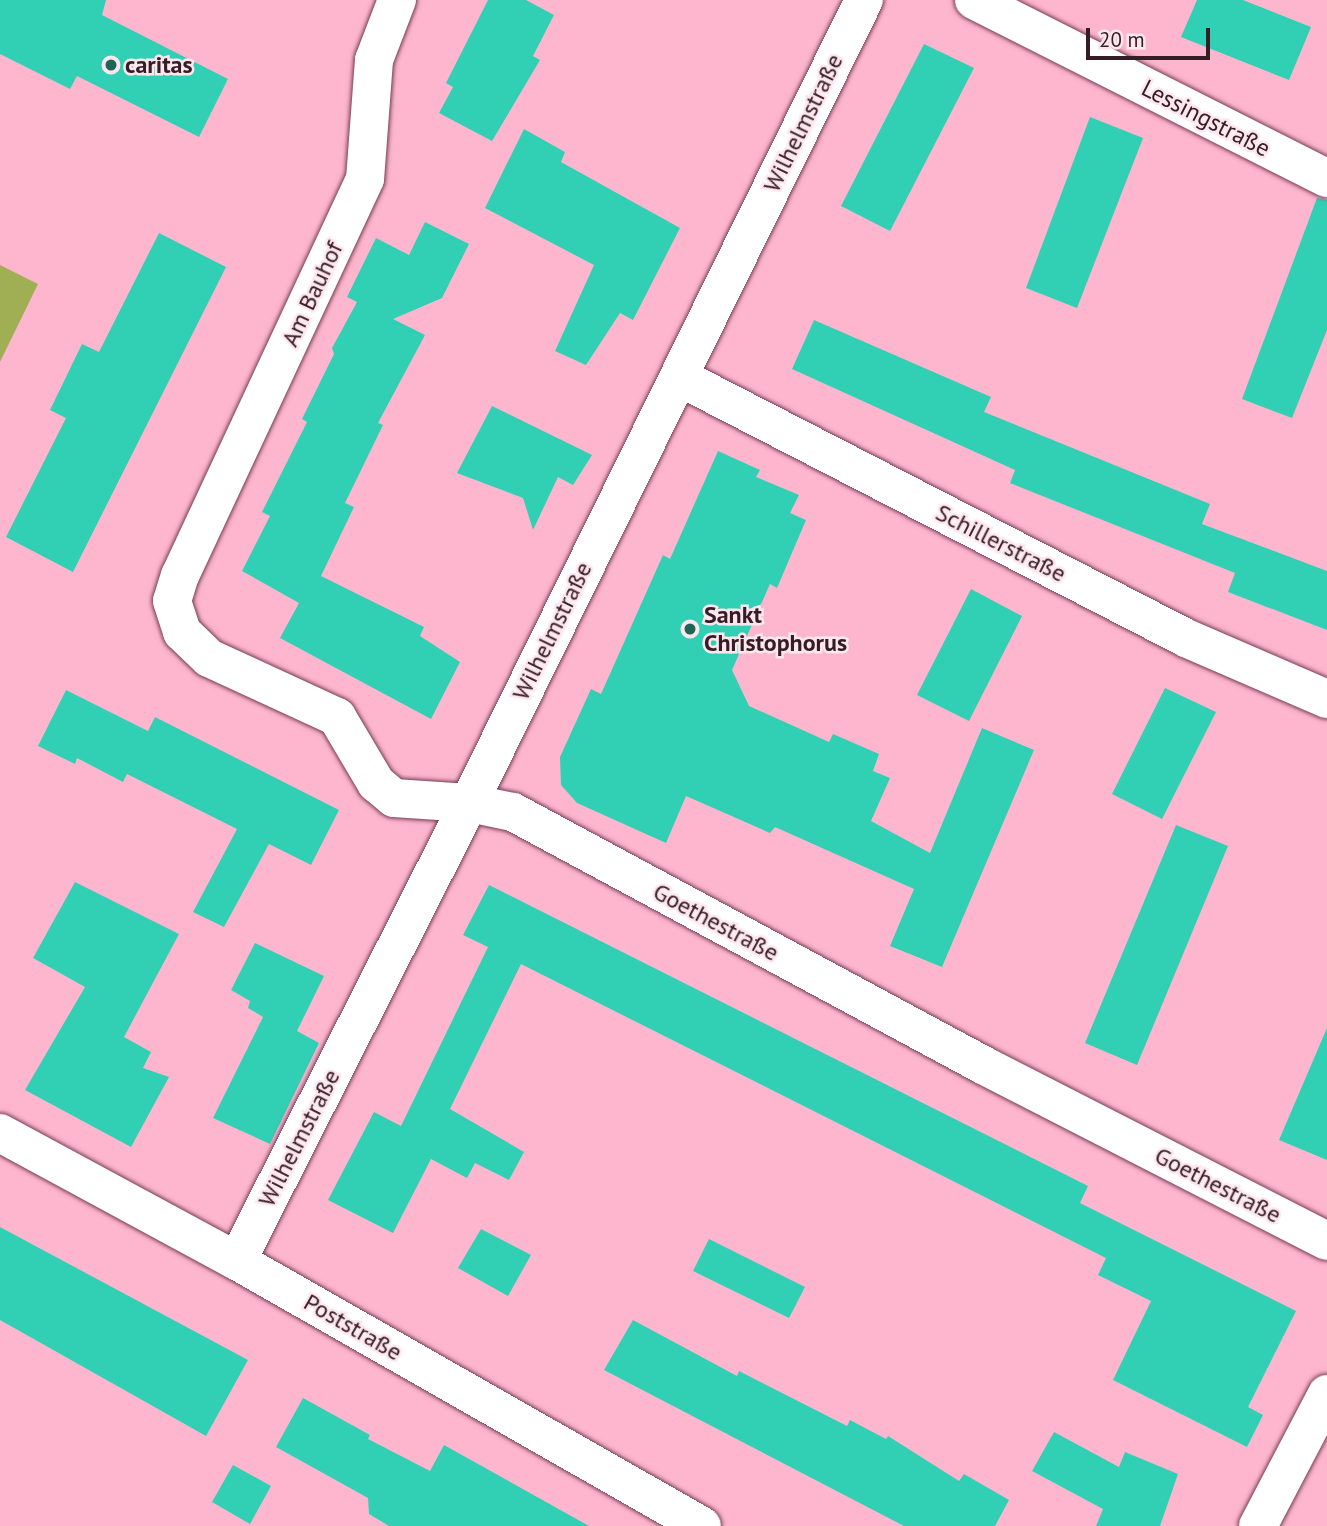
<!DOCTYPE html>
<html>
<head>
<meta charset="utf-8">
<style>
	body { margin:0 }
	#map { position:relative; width:1327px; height:1526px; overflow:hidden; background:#fdb6ce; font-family:"PT Sans",sans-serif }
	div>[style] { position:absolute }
	.green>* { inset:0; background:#a0af54 }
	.building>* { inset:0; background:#31d0b4 }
	.roads { filter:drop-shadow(0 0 2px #783c53) drop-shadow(0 0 2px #783c53) }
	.minor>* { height:38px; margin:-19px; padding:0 19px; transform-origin:19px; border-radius:19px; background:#fff }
	.dots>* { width:19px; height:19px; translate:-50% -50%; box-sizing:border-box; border:4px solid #fde7ee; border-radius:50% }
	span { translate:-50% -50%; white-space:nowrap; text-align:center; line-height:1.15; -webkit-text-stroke:5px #fde7ee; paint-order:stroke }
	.poi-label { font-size:24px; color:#361c25; font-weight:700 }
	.left { translate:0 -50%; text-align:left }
	.street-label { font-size:24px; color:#361c25 }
	.scale { position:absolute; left:1086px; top:28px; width:124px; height:32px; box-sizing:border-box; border:4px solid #361c25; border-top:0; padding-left:9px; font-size:21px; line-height:24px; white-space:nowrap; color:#361c25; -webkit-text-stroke:5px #fde7ee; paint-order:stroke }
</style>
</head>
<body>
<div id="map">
	<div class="green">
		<i style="clip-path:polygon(0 265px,38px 284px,0 362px)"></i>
	</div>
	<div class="building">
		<i style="clip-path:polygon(0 0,106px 0,102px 15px,228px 79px,199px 137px,77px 76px,70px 89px,0 54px)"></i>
		<i style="clip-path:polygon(488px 0,526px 0,554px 15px,533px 56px,540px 60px,492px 141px,439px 113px,453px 87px,446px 83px)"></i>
		<i style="clip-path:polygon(1197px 0,1243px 0,1311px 27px,1289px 80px,1181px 37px)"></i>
		<i style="clip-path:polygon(924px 44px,974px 68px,890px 231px,841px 206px)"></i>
		<i style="clip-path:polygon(1090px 117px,1143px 138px,1077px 308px,1026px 288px)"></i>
		<i style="clip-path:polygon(524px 129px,565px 152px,561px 162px,680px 228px,633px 320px,620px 313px,586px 365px,555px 351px,594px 265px,485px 208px)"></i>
		<i style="clip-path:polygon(1317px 198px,1327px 200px,1327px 330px,1292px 418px,1242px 399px)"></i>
		<i style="clip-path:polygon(425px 222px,469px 244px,442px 298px,393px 319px,425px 335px,378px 423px,383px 425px,345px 503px,354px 507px,321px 576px,424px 627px,420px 636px,460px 662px,431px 719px,280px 638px,299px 603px,242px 571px,270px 516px,262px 512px,307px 422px,302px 419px,334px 354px,332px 348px,357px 302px,347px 297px,376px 238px,409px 255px)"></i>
		<i style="clip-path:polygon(159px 233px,226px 267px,73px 572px,6px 537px,66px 418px,50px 410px,82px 344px,99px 352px)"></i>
		<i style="clip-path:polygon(814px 320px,991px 397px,984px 412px,1210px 504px,1202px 524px,1327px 571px,1327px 630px,1228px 592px,1235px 573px,1010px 483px,1015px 470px,792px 369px)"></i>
		<i style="clip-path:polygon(492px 406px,592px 455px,573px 485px,558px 477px,533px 530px,523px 498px,457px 473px)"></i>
		<i style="clip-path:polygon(718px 451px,760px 470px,756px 477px,799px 495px,790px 513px,806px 520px,777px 588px,770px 584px,732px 670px,749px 706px,829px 742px,833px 734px,879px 754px,873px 771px,890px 778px,871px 821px,930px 853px,982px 728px,1034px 750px,942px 967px,890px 946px,914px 889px,775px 827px,770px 833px,686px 796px,666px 843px,577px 803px,561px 785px,560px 757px,591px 689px,601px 694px,663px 555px,670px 559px)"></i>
		<i style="clip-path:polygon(971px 589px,1022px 616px,969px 721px,917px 695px)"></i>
		<i style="clip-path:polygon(1165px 688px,1216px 712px,1162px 819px,1112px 794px)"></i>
		<i style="clip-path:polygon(66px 690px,148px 731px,155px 717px,339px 810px,311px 865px,269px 844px,224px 927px,193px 912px,237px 829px,127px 774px,123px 782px,77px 758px,75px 764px,38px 746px)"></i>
		<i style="clip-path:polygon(1176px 825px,1228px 846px,1137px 1065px,1085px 1043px)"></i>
		<i style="clip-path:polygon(75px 882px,179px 934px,124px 1037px,151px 1052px,143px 1068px,169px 1077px,131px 1147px,25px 1090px,85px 987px,33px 958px)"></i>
		<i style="clip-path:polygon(489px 885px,1088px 1186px,1080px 1203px,1296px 1311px,1248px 1407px,1263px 1415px,1247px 1447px,1113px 1380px,1151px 1301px,1098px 1275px,1106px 1258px,521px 964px,450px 1109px,524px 1152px,509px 1180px,475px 1163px,467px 1178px,431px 1159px,393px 1233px,328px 1200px,374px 1112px,401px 1126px,488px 947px,463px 935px)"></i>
		<i style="clip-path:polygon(255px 943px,324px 976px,297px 1031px,319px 1043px,270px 1144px,213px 1118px,263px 1017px,248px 1008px,250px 1001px,231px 990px)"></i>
		<i style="clip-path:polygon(1327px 1028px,1327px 1160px,1279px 1140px)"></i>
		<i style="clip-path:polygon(0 1227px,248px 1360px,206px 1436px,0 1320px)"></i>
		<i style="clip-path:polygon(481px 1229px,531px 1255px,508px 1296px,458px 1268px)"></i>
		<i style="clip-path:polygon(709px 1239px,805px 1287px,789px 1318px,693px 1271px)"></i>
		<i style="clip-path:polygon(633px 1320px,737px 1376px,739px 1371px,847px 1426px,850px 1420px,886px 1439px,888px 1436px,959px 1481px,964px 1474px,1009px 1500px,995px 1526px,904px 1526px,604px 1370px)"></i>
		<i style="clip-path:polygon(303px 1398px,370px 1435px,368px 1439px,430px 1471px,444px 1445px,589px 1526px,389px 1526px,369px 1514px,368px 1498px,276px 1447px)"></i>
		<i style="clip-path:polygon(1054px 1432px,1119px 1467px,1125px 1452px,1178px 1474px,1160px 1526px,1096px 1526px,1103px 1509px,1032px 1471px)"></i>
		<i style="clip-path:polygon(233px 1465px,271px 1486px,250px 1524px,212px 1502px)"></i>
	</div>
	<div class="roads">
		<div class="minor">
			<i style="left:397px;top:0;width:64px;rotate:111deg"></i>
			<i style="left:374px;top:60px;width:119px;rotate:94.3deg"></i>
			<i style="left:365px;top:179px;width:437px;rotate:115deg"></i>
			<i style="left:180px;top:575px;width:27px;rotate:107deg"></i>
			<i style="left:172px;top:601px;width:33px;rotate:72deg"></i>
			<i style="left:182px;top:632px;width:37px;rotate:44deg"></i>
			<i style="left:209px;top:658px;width:141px;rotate:24.7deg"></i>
			<i style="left:337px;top:717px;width:77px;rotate:59.4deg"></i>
			<i style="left:376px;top:783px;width:23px;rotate:40deg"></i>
			<i style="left:394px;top:798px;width:75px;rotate:3.8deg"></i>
			<i style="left:469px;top:803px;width:45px;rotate:11.6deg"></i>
			<i style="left:513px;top:812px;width:534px;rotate:28.29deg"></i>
			<i style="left:983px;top:1065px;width:386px;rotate:27.1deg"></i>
			<i style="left:974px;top:0;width:395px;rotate:26.8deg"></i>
			<i style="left:679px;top:377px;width:570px;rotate:27.24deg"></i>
			<i style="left:1186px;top:638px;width:154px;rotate:23.4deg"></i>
			<i style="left:0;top:1133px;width:269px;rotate:28.4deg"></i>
			<i style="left:237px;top:1261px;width:535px;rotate:29.68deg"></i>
			<i style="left:237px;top:1261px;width:513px;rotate:-63.14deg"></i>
			<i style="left:469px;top:803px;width:895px;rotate:-63.81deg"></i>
			<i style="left:1258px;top:1526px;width:149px;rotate:-62.4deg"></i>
		</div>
	</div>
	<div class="dots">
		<i style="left:111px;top:65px;background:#1f6457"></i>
		<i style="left:690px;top:629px;background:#1f6457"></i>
	</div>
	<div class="poi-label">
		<span class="left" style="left:125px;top:65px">caritas</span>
		<span class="left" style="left:704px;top:629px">Sankt<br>Christophorus</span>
	</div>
	<div class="street-label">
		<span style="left:1206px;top:118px;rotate:27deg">Lessingstraße</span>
		<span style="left:803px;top:123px;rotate:-64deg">Wilhelmstraße</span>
		<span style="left:312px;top:294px;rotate:-65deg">Am Bauhof</span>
		<span style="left:1001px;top:543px;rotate:27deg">Schillerstraße</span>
		<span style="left:552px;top:631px;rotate:-64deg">Wilhelmstraße</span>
		<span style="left:716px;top:922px;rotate:28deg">Goethestraße</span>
		<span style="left:299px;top:1138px;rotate:-63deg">Wilhelmstraße</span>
		<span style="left:1218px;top:1185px;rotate:27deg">Goethestraße</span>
		<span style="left:353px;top:1327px;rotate:30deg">Poststraße</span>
	</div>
	<div class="scale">20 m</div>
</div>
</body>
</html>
